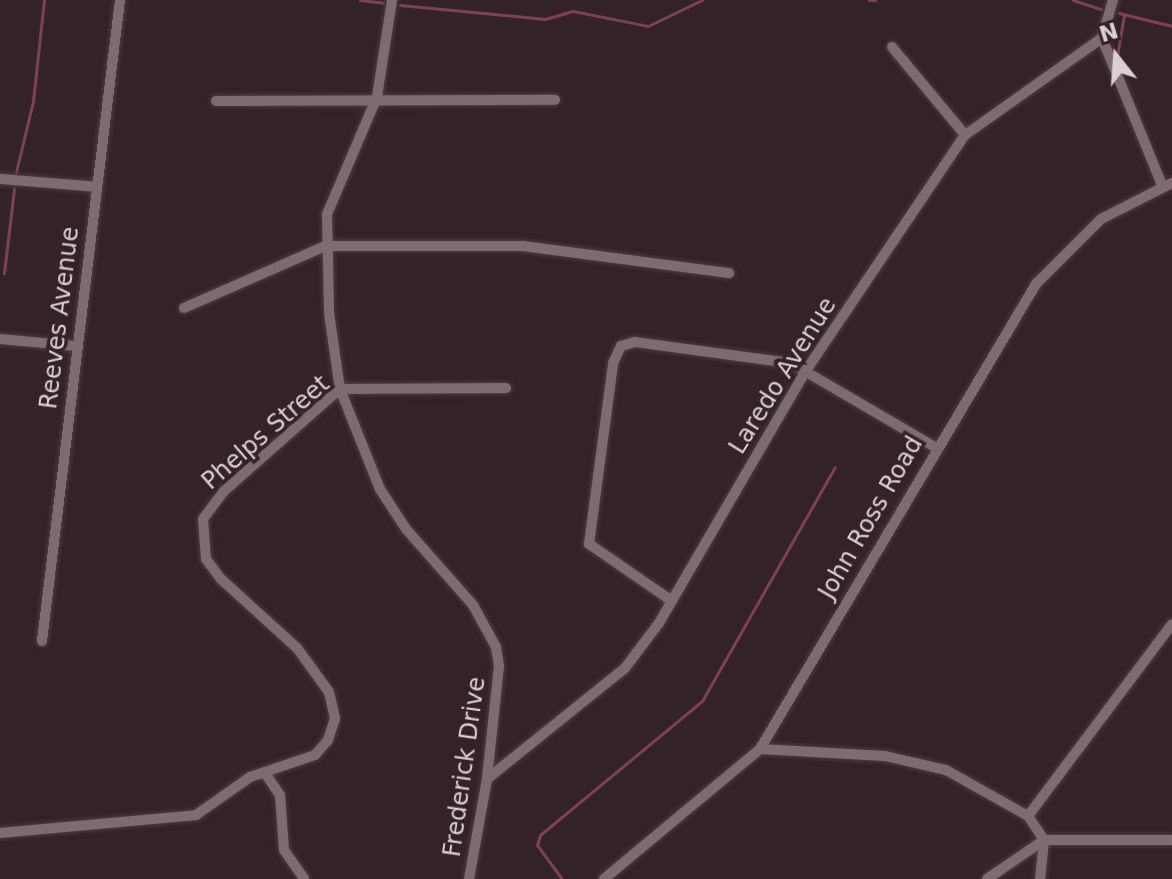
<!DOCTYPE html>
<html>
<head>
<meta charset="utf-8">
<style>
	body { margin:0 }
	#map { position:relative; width:1172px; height:879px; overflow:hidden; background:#332227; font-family:"DejaVu Sans",sans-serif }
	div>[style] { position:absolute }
	.stream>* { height:3px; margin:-1.5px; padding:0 1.5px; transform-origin:1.5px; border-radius:1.5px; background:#7c4157 }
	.roads { filter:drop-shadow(0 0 2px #4c3e42) drop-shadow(0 0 2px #4c3e42) }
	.minor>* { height:10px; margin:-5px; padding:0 5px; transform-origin:5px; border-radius:5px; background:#7f6a71 }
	span { translate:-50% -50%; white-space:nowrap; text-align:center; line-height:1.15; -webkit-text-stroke:7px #332227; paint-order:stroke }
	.street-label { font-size:24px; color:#dacfd2 }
	.north { position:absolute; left:1076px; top:16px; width:80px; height:80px; -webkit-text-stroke:6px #332227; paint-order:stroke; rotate:343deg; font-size:22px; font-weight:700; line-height:32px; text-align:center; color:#dacfd2 }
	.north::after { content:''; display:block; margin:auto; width:28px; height:36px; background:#dacfd2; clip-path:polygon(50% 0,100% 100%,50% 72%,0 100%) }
</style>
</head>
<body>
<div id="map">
	<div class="stream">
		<i style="left:360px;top:0;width:23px;rotate:7deg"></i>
		<i style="left:869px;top:0;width:6px"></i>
		<i style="left:1073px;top:0;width:29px;rotate:18deg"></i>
		<i style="left:400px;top:5px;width:146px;rotate:5.5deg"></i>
		<i style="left:545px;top:19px;width:29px;rotate:-16deg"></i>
		<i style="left:573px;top:11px;width:76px;rotate:11.3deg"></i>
		<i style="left:648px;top:26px;width:60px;rotate:-25.7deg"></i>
		<i style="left:1119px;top:13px;width:55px;rotate:13.8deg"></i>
		<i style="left:1117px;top:56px;width:42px;rotate:-80.3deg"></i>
		<i style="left:16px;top:172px;width:73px;rotate:-76.5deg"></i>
		<i style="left:33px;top:101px;width:102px;rotate:-83.8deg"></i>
		<i style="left:4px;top:273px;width:85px;rotate:-83.2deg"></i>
		<i style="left:562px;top:879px;width:42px;rotate:-126.3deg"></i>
		<i style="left:537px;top:845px;width:10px;rotate:-73deg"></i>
		<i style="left:540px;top:835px;width:210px;rotate:-39.6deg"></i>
		<i style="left:702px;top:701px;width:269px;rotate:-60.4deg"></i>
	</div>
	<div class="roads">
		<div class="minor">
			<i style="left:392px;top:0;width:98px;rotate:98.8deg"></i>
			<i style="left:377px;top:97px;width:127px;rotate:113.1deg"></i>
			<i style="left:327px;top:214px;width:99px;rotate:88.8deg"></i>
			<i style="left:329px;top:313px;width:77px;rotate:81.8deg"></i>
			<i style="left:340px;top:389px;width:108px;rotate:68.2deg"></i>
			<i style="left:380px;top:489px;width:48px;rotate:57deg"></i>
			<i style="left:406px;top:529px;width:101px;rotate:48.6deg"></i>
			<i style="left:473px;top:605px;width:48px;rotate:61.3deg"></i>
			<i style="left:496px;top:647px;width:19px;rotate:81deg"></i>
			<i style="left:499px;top:666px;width:114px;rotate:96.1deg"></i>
			<i style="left:487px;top:779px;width:102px;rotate:100.2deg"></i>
			<i style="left:1102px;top:38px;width:159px;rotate:67.8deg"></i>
			<i style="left:892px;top:47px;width:114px;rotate:50.3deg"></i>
			<i style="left:216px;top:101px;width:339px;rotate:-0.2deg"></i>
			<i style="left:0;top:179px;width:97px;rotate:4.7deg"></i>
			<i style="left:184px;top:308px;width:154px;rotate:-23.7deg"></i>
			<i style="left:325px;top:246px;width:198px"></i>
			<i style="left:523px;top:246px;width:208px;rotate:7.5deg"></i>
			<i style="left:0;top:339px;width:75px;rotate:5.3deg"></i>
			<i style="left:672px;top:601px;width:101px;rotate:-145.5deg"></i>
			<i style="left:589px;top:544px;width:183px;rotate:-82.4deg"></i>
			<i style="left:613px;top:363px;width:19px;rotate:-65deg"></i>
			<i style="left:621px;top:346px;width:15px;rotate:-16deg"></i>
			<i style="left:635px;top:342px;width:157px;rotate:7.7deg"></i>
			<i style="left:791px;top:363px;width:167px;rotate:30.3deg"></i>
			<i style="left:42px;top:641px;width:646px;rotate:-83.06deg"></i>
			<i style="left:760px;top:749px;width:125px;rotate:3.2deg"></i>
			<i style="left:885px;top:756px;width:63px;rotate:12.9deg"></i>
			<i style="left:946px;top:770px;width:94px;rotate:29.3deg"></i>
			<i style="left:1028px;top:816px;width:29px;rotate:56deg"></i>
			<i style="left:1044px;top:840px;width:128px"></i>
			<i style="left:265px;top:773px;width:27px;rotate:56deg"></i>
			<i style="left:280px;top:795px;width:55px;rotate:85.8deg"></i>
			<i style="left:284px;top:850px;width:35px;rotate:55deg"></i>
			<i style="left:487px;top:779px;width:177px;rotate:-38.8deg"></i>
			<i style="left:625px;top:668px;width:56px;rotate:-52.9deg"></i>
			<i style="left:659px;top:623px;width:290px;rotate:-59.8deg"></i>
			<i style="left:805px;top:372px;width:286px;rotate:-56deg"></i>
			<i style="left:965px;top:135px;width:168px;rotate:-35.3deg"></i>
			<i style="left:1102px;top:38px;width:40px;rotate:-74deg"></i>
			<i style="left:1028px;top:816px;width:240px;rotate:-53.1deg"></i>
			<i style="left:0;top:833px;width:197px;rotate:-5.2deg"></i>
			<i style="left:196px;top:815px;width:66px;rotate:-35.1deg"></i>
			<i style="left:250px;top:777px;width:69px;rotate:-18.7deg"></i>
			<i style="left:315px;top:755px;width:20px;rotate:-49deg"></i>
			<i style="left:328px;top:740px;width:23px;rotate:-72deg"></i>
			<i style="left:335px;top:718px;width:27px;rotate:-103deg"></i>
			<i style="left:329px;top:692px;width:54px;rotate:-126deg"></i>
			<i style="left:297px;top:648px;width:103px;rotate:-137.8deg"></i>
			<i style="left:221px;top:579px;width:25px;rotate:-127deg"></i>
			<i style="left:206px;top:559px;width:40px;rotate:-94.3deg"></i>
			<i style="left:203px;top:519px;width:34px;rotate:-53deg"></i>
			<i style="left:223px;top:492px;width:156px;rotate:-41.4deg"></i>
			<i style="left:340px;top:389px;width:166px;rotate:-0.3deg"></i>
			<i style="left:604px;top:879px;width:203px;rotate:-39.8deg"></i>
			<i style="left:760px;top:749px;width:541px;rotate:-59.31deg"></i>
			<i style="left:1036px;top:284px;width:92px;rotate:-45deg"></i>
			<i style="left:1101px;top:219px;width:80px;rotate:-26.9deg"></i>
			<i style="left:987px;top:879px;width:69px;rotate:-34.4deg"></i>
			<i style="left:1040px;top:879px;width:39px;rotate:-84deg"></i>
		</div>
	</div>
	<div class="street-label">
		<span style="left:60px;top:318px;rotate:-83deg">Reeves Avenue</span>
		<span style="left:783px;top:376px;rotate:-58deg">Laredo Avenue</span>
		<span style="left:266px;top:433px;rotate:-41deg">Phelps Street</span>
		<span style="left:871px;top:518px;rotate:-60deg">John Ross Road</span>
		<span style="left:465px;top:767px;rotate:-82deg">Frederick Drive</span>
	</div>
	<div class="north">N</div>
</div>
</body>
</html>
